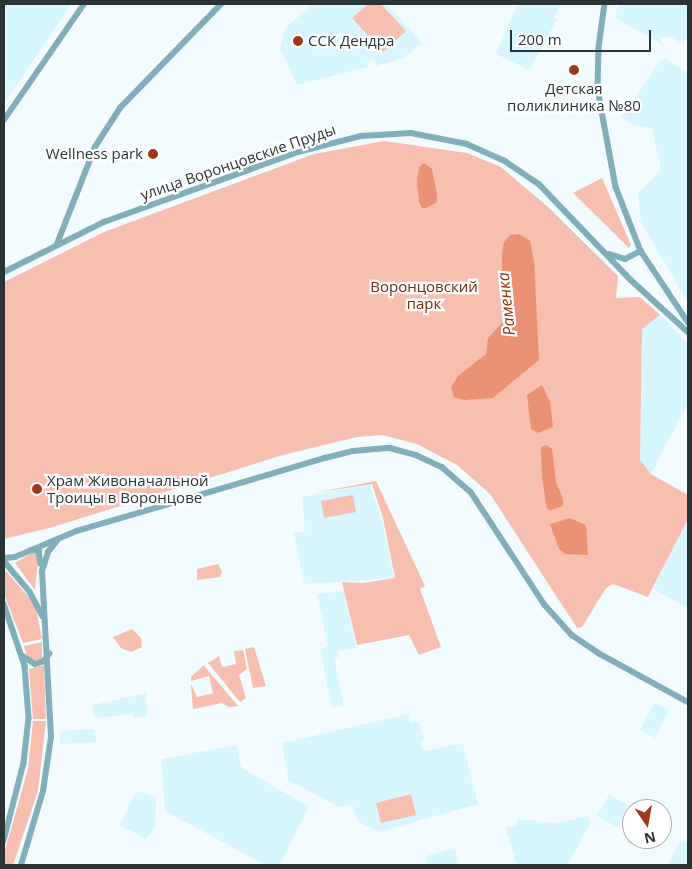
<!DOCTYPE html>
<html>
<head>
<meta charset="utf-8">
<style>
	body { margin:0 }
	#map { position:relative; width:692px; height:869px; overflow:hidden; background:#f2fbfd; font-family:"Open Sans",sans-serif }
	div>[style] { position:absolute }
	.built>* { inset:0; background:#d8f6fe }
	.green>* { inset:0; background:#f6bfaf }
	.water>* { inset:0; background:#ea9176 }
	.minor>* { height:5.5px; margin:-2.75px; padding:0 2.75px; transform-origin:2.75px; border-radius:2.75px; background:#80aeba }
	.dots>* { width:14px; height:14px; translate:-50% -50%; box-sizing:border-box; border:2px solid #fff; border-radius:50% }
	span { translate:-50% -50%; white-space:nowrap; text-align:center; line-height:1.15; -webkit-text-stroke:4.5px #fff; paint-order:stroke }
	.poi-label { font-size:15px; color:#2a3335 }
	.left { translate:0 -50%; text-align:left }
	.right { translate:-100% -50%; text-align:right }
	.street-label { font-size:15px; color:#2a3335 }
	.park-label { font-size:15px; color:#77280e }
	.water-label { font-size:16px; color:#962e07; font-style:italic }
	.frame { position:absolute; inset:0; border:5px solid #2a3335; pointer-events:none }
	.north { position:absolute; left:622px; top:799px; width:50px; height:50px; box-sizing:border-box; background:#fff; border:1px solid #aaadae; border-radius:50%; rotate:168deg; font-size:14px; font-weight:700; line-height:20px; text-align:center; color:#2a3335 }
	.north::after { content:''; display:block; margin:auto; width:18px; height:22px; background:#a03917; clip-path:polygon(50% 0,100% 100%,50% 72%,0 100%) }
	.scale { position:absolute; left:510px; top:30px; width:141px; height:22px; box-sizing:border-box; border:2px solid #2a3335; border-top:0; padding-left:6px; font-size:15px; line-height:18px; white-space:nowrap; color:#2a3335; -webkit-text-stroke:4px #fff; paint-order:stroke }
</style>
</head>
<body>
<div id="map">
	<div class="built">
		<i style="clip-path:polygon(4px 4px,72px 4px,4px 103px)"></i>
		<i style="clip-path:polygon(313px 4px,386px 4px,422px 43px,402px 59px,376px 66px,374px 59px,367px 61px,368px 67px,297px 85px,280px 49px,285px 28px)"></i>
		<i style="clip-path:polygon(518px 4px,561px 4px,554px 17px,557px 19px,530px 70px,496px 54px)"></i>
		<i style="clip-path:polygon(618px 4px,688px 4px,688px 34px,683px 44px,669px 36px,660px 39px,662px 44px,615px 18px)"></i>
		<i style="clip-path:polygon(666px 59px,688px 74px,688px 303px,641px 222px,638px 193px,661px 170px,652px 128px,634px 125px,622px 117px,660px 61px)"></i>
		<i style="clip-path:polygon(660px 315px,688px 344px,688px 403px,651px 474px,640px 460px,642px 329px)"></i>
		<i style="clip-path:polygon(370px 484px,382px 521px,394px 578px,304px 584px,294px 533px,305px 531px,302px 497px)"></i>
		<i style="clip-path:polygon(688px 519px,688px 608px,653px 589px)"></i>
		<i style="clip-path:polygon(344px 591px,356px 648px,338px 651px,339px 657px,334px 658px,344px 706px,332px 708px,320px 650px,328px 646px,317px 594px)"></i>
		<i style="clip-path:polygon(146px 693px,147px 716px,134px 718px,133px 714px,95px 718px,92px 705px)"></i>
		<i style="clip-path:polygon(654px 703px,669px 710px,655px 738px,640px 730px)"></i>
		<i style="clip-path:polygon(408px 714px,410px 723px,419px 721px,424px 739px,420px 746px,426px 751px,463px 743px,478px 804px,378px 832px,359px 822px,352px 805px,340px 807px,289px 781px,282px 743px)"></i>
		<i style="clip-path:polygon(94px 729px,97px 742px,60px 744px,60px 731px)"></i>
		<i style="clip-path:polygon(237px 745px,241px 767px,309px 807px,280px 865px,266px 865px,165px 811px,161px 759px)"></i>
		<i style="clip-path:polygon(136px 791px,156px 797px,155px 827px,146px 839px,120px 825px)"></i>
		<i style="clip-path:polygon(609px 795px,628px 805px,617px 827px,597px 816px)"></i>
		<i style="clip-path:polygon(588px 816px,590px 823px,568px 865px,517px 865px,506px 828px,518px 825px,517px 819px,556px 823px)"></i>
		<i style="clip-path:polygon(681px 840px,688px 844px,688px 865px,668px 865px)"></i>
		<i style="clip-path:polygon(455px 848px,459px 865px,427px 865px,426px 856px)"></i>
	</div>
	<div class="green">
		<i style="clip-path:polygon(368px 4px,381px 4px,406px 31px,383px 52px,352px 18px)"></i>
		<i style="clip-path:polygon(384px 141px,467px 153px,501px 167px,548px 207px,618px 276px,616px 298px,640px 297px,660px 315px,642px 329px,640px 460px,651px 474px,688px 495px,688px 519px,648px 597px,613px 584px,606px 588px,582px 627px,577px 628px,490px 494px,457px 465px,417px 444px,382px 435px,357px 437px,283px 455px,53px 527px,4px 539px,4px 282px,104px 232px,314px 154px)"></i>
		<i style="clip-path:polygon(602px 178px,631px 245px,629px 248px,573px 193px)"></i>
		<i style="clip-path:polygon(376px 481px,425px 586px,420px 589px,441px 647px,419px 655px,409px 635px,357px 645px,342px 582px,363px 583px,395px 578px,383px 518px,372px 484px,314px 493px)"></i>
		<i style="clip-path:polygon(353px 495px,356px 512px,324px 518px,321px 501px)"></i>
		<i style="clip-path:polygon(33px 552px,37px 553px,38px 558px,35px 590px,15px 563px)"></i>
		<i style="clip-path:polygon(218px 564px,222px 572px,220px 577px,197px 580px,197px 569px)"></i>
		<i style="clip-path:polygon(4px 569px,35px 604px,42px 639px,23px 643px,4px 594px)"></i>
		<i style="clip-path:polygon(132px 629px,141px 638px,142px 647px,131px 652px,121px 648px,113px 637px)"></i>
		<i style="clip-path:polygon(42px 642px,42px 659px,36px 662px,27px 657px,24px 646px)"></i>
		<i style="clip-path:polygon(254px 647px,266px 686px,253px 688px,245px 649px)"></i>
		<i style="clip-path:polygon(243px 650px,247px 669px,239px 675px,246px 698px,240px 702px,208px 663px,219px 656px,222px 667px,236px 664px,234px 651px)"></i>
		<i style="clip-path:polygon(44px 665px,46px 719px,33px 719px,29px 669px)"></i>
		<i style="clip-path:polygon(204px 665px,206px 668px,238px 706px,229px 707px,222px 703px,193px 709px,191px 684px,197px 697px,213px 693px,209px 676px,191px 681px,191px 677px)"></i>
		<i style="clip-path:polygon(33px 721px,46px 721px,38px 791px,13px 865px,4px 865px,4px 854px,28px 769px)"></i>
		<i style="clip-path:polygon(411px 794px,416px 815px,381px 823px,376px 803px)"></i>
	</div>
	<div class="water">
		<i style="clip-path:polygon(424px 163px,432px 169px,437px 195px,437px 202px,426px 208px,422px 208px,419px 202px,417px 180px,419px 167px)"></i>
		<i style="clip-path:polygon(519px 234px,530px 241px,534px 260px,539px 360px,493px 398px,464px 400px,454px 397px,451px 387px,458px 376px,486px 354px,488px 338px,503px 322px,502px 254px,504px 242px,510px 235px)"></i>
		<i style="clip-path:polygon(542px 385px,550px 402px,553px 427px,538px 433px,531px 429px,527px 395px)"></i>
		<i style="clip-path:polygon(546px 445px,552px 449px,556px 482px,563px 499px,563px 506px,551px 510px,547px 509px,542px 477px,541px 447px)"></i>
		<i style="clip-path:polygon(570px 518px,586px 525px,588px 555px,565px 554px,559px 549px,550px 524px)"></i>
	</div>
	<div class="minor">
		<i style="left:605px;top:4px;width:44px;rotate:97.8deg"></i>
		<i style="left:599px;top:48px;width:42px;rotate:91.4deg"></i>
		<i style="left:598px;top:90px;width:99px;rotate:79.5deg"></i>
		<i style="left:616px;top:187px;width:69px;rotate:68.7deg"></i>
		<i style="left:641px;top:251px;width:85px;rotate:56.5deg"></i>
		<i style="left:4px;top:120px;width:141px;rotate:-55.4deg"></i>
		<i style="left:57px;top:244px;width:104px;rotate:-68.6deg"></i>
		<i style="left:95px;top:147px;width:46px;rotate:-57.3deg"></i>
		<i style="left:120px;top:108px;width:145px;rotate:-45.8deg"></i>
		<i style="left:609px;top:254px;width:17px;rotate:17deg"></i>
		<i style="left:625px;top:259px;width:18px;rotate:-27deg"></i>
		<i style="left:4px;top:272px;width:112px;rotate:-26.6deg"></i>
		<i style="left:104px;top:222px;width:206px;rotate:-19.8deg"></i>
		<i style="left:298px;top:152px;width:65px;rotate:-14.3deg"></i>
		<i style="left:361px;top:136px;width:50px;rotate:-3.4deg"></i>
		<i style="left:411px;top:133px;width:57px;rotate:11.1deg"></i>
		<i style="left:467px;top:144px;width:42px;rotate:24.1deg"></i>
		<i style="left:505px;top:161px;width:41px;rotate:34.1deg"></i>
		<i style="left:539px;top:184px;width:132px;rotate:46.2deg"></i>
		<i style="left:630px;top:279px;width:79px;rotate:42.4deg"></i>
		<i style="left:31px;top:550px;width:8px;rotate:7deg"></i>
		<i style="left:39px;top:551px;width:13px;rotate:81deg"></i>
		<i style="left:4px;top:558px;width:11px;rotate:-5deg"></i>
		<i style="left:15px;top:557px;width:67px;rotate:-22.8deg"></i>
		<i style="left:77px;top:531px;width:259px;rotate:-16.4deg"></i>
		<i style="left:325px;top:458px;width:29px;rotate:-14deg"></i>
		<i style="left:353px;top:451px;width:37px;rotate:-5deg"></i>
		<i style="left:390px;top:448px;width:27px;rotate:15deg"></i>
		<i style="left:416px;top:455px;width:29px;rotate:25deg"></i>
		<i style="left:442px;top:467px;width:38px;rotate:41deg"></i>
		<i style="left:471px;top:492px;width:135px;rotate:56.8deg"></i>
		<i style="left:545px;top:605px;width:40px;rotate:48deg"></i>
		<i style="left:572px;top:635px;width:34px;rotate:34deg"></i>
		<i style="left:600px;top:654px;width:100px;rotate:28.6deg"></i>
		<i style="left:4px;top:561px;width:40px;rotate:50deg"></i>
		<i style="left:30px;top:592px;width:27px;rotate:62deg"></i>
		<i style="left:4px;top:604px;width:65px;rotate:71.3deg"></i>
		<i style="left:25px;top:666px;width:52px;rotate:85.6deg"></i>
		<i style="left:29px;top:718px;width:45px;rotate:96.3deg"></i>
		<i style="left:24px;top:763px;width:81px;rotate:104.4deg"></i>
		<i style="left:23px;top:656px;width:14px;rotate:34deg"></i>
		<i style="left:35px;top:664px;width:9px;rotate:-18deg"></i>
		<i style="left:44px;top:661px;width:9px;rotate:-54deg"></i>
		<i style="left:21px;top:865px;width:77px;rotate:-73.4deg"></i>
		<i style="left:43px;top:791px;width:55px;rotate:-81.6deg"></i>
		<i style="left:51px;top:737px;width:166px;rotate:-93.1deg"></i>
		<i style="left:42px;top:571px;width:20px;rotate:-72deg"></i>
		<i style="left:48px;top:552px;width:14px;rotate:-51deg"></i>
	</div>
	<div class="dots">
		<i style="left:298px;top:41px;background:#a03917"></i>
		<i style="left:574px;top:70px;background:#a03917"></i>
		<i style="left:153px;top:154px;background:#a03917"></i>
		<i style="left:37px;top:489px;background:#a03917"></i>
	</div>
	<div class="poi-label">
		<span class="left" style="left:308px;top:41px">ССК Дендра</span>
		<span style="left:574px;top:97px">Детская<br>поликлиника №80</span>
		<span class="right" style="left:143px;top:154px">Wellness park</span>
		<span class="left" style="left:47px;top:489px">Храм Живоначальной<br>Троицы в Воронцове</span>
	</div>
	<div class="street-label">
		<span style="left:238px;top:162px;rotate:-19deg">улица Воронцовские Пруды</span>
	</div>
	<div class="park-label">
		<span style="left:424px;top:295px">Воронцовский<br>парк</span>
	</div>
	<div class="water-label">
		<span style="left:506px;top:304px;rotate:-96deg">Раменка</span>
	</div>
	<div class="frame"></div>
	<div class="north">N</div>
	<div class="scale">200 m</div>
</div>
</body>
</html>
